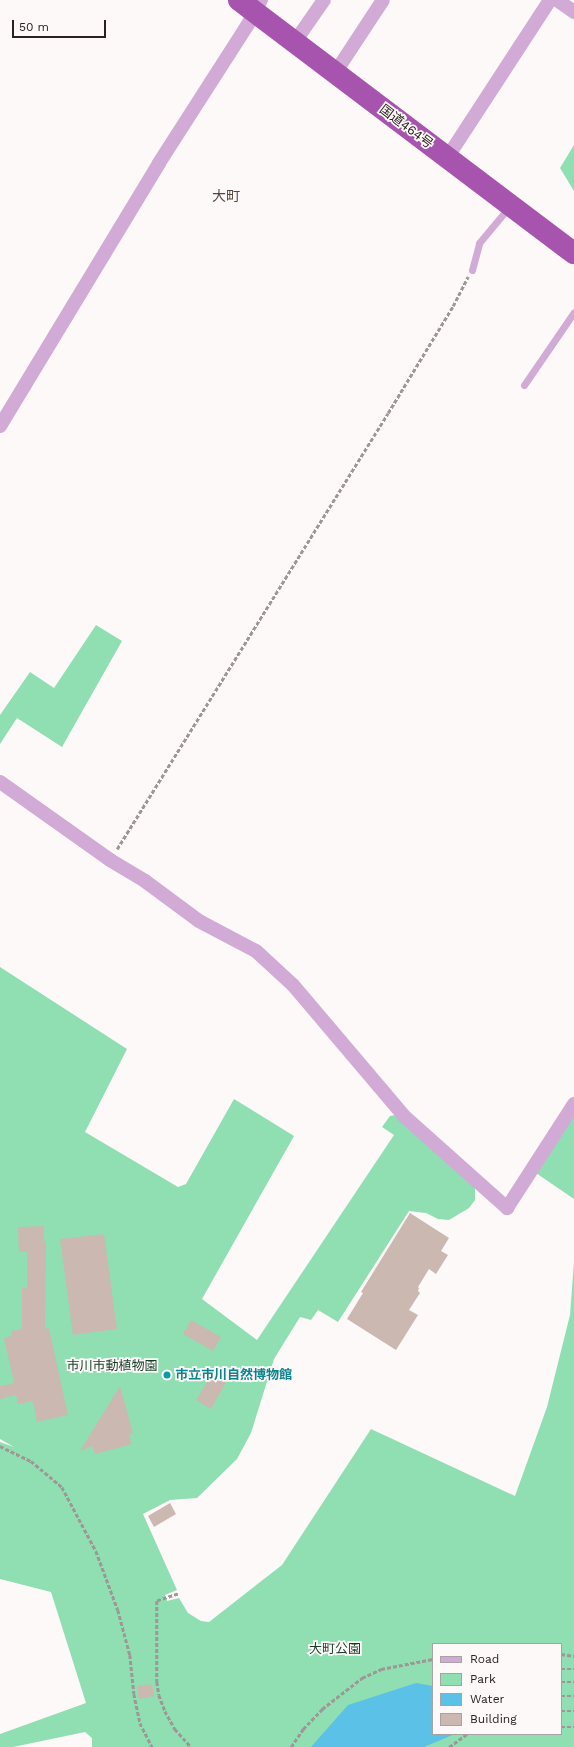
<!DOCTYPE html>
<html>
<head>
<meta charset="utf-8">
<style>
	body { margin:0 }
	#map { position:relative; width:574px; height:1747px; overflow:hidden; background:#fdf9f8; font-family:"Work Sans","Noto Sans JP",sans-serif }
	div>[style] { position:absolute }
	.green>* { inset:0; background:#8fdfb2 }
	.water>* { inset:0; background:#5bc1e7 }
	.building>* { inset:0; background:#cbb8b1 }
	.path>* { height:2.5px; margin-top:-1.25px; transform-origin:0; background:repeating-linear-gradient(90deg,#9d9796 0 4px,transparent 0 6px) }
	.service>* { height:7px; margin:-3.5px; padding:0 3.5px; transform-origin:3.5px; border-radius:3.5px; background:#d2aad6 }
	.minor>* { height:14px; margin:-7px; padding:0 7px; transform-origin:7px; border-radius:7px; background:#d2aad6 }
	.trunk>* { height:22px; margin:-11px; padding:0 11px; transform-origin:11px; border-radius:11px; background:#a654ae }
	.dots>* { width:11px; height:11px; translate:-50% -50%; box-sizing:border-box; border:2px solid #fdf9f8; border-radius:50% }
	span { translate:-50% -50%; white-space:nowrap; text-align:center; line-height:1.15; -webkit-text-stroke:3.5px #fdf9f8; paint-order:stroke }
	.street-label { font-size:13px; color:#292220 }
	.park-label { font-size:13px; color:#163b28 }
	.culture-label { font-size:13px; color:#0d838f; font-weight:700 }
	.left { translate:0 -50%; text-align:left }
	.neighbourhood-label { font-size:14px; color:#55453f }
	.legend { position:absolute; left:432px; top:1643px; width:130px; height:92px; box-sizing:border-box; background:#fdf9f8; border:1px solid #a8a3a2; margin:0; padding:5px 7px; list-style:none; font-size:12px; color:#292220 }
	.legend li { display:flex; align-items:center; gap:8px; height:20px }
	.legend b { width:20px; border:1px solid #a8a3a2 }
	.scale { position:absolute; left:12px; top:20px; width:94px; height:18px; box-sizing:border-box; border:2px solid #292220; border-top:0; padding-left:5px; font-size:12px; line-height:14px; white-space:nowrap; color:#292220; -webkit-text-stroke:3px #fdf9f8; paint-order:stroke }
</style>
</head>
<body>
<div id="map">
	<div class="green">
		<i style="clip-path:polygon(574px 145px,574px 191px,560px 168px)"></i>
		<i style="clip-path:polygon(96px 625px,122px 641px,62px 747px,17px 718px,0 744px,0 715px,30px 672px,54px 688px)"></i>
		<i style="clip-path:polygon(evenodd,0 967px,127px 1049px,85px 1132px,178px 1187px,186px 1184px,234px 1099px,294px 1136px,202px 1299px,257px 1340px,394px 1135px,382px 1127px,390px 1116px,395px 1115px,475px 1188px,475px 1200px,469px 1208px,449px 1220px,438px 1219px,426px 1213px,409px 1211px,338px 1322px,318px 1310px,311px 1320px,300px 1317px,274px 1359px,251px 1433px,237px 1459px,197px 1498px,170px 1500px,143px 1514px,177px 1590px,165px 1595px,167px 1601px,179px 1598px,188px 1613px,201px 1621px,209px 1622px,282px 1565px,371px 1429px,515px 1496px,547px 1407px,570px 1315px,574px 1262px,574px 1747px,92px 1747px,92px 1738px,85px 1732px,13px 1747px,0 1747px,0 1734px,86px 1703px,51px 1592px,0 1579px,0 1442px,14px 1447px,0 1439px,0 967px,433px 1644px,561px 1644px,561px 1734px,433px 1734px,433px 1644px)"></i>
		<i style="clip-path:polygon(574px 1116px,574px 1199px,536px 1173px)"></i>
	</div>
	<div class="water">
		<i style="clip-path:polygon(416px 1683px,433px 1686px,433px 1734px,455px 1734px,424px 1747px,311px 1747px,348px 1705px)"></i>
	</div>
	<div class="building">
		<i style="clip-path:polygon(410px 1213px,449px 1238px,441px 1251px,448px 1255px,436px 1274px,429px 1269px,418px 1287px,419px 1288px,418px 1291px,420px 1293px,409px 1310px,418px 1315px,396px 1350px,347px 1319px,363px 1293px,361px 1292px)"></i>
		<i style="clip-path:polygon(44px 1226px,44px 1242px,46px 1241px,45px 1329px,49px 1328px,68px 1415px,37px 1422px,33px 1401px,18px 1404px,16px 1395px,0 1399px,0 1386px,14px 1383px,4px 1338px,12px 1336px,11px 1331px,22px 1329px,22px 1287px,27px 1288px,27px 1252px,19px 1252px,18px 1227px)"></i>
		<i style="clip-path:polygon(104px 1234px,117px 1329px,73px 1335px,60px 1239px)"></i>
		<i style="clip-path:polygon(191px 1320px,221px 1337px,213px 1351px,183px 1334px)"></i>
		<i style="clip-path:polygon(217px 1366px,230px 1375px,211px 1409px,196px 1400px)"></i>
		<i style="clip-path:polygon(120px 1386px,133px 1433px,129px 1435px,132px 1444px,95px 1454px,92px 1446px,80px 1451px)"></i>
		<i style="clip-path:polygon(170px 1503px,176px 1514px,154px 1527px,148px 1516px)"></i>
		<i style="clip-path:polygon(152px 1684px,154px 1696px,139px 1699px,137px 1686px)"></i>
	</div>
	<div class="path">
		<i style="left:117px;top:849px;width:513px;rotate:-58.14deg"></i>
		<i style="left:388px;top:413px;width:125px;rotate:-58.7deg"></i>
		<i style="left:453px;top:306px;width:33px;rotate:-63deg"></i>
		<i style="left:0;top:1446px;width:34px;rotate:26deg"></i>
		<i style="left:31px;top:1461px;width:40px;rotate:40deg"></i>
		<i style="left:62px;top:1487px;width:72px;rotate:62deg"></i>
		<i style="left:96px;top:1551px;width:63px;rotate:69.6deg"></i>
		<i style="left:118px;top:1610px;width:47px;rotate:75.1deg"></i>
		<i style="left:130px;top:1655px;width:39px;rotate:84deg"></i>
		<i style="left:134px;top:1694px;width:30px;rotate:78deg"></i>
		<i style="left:140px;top:1723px;width:27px;rotate:63deg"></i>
		<i style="left:178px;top:1594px;width:22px;rotate:162deg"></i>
		<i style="left:157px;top:1601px;width:81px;rotate:90deg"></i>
		<i style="left:157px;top:1682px;width:13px;rotate:81deg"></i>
		<i style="left:159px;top:1695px;width:17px;rotate:69deg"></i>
		<i style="left:165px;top:1711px;width:21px;rotate:61deg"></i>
		<i style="left:175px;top:1729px;width:24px;rotate:48deg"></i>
		<i style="left:561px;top:1654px;width:13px;rotate:9deg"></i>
		<i style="left:561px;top:1669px;width:13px"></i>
		<i style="left:561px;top:1682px;width:13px"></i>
		<i style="left:561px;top:1696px;width:13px"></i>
		<i style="left:561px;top:1711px;width:13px"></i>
		<i style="left:561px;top:1727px;width:13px"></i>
		<i style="left:291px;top:1747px;width:22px;rotate:-56deg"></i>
		<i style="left:303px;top:1729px;width:28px;rotate:-46deg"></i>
		<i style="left:322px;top:1709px;width:51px;rotate:-37.8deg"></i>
		<i style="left:362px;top:1678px;width:21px;rotate:-25deg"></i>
		<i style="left:381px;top:1669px;width:53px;rotate:-10.9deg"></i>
		<i style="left:449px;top:1747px;width:22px;rotate:-36deg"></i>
	</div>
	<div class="service">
		<i style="left:472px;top:270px;width:28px;rotate:-75deg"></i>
		<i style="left:479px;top:243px;width:47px;rotate:-50.2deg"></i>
		<i style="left:524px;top:385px;width:88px;rotate:-55.6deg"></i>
	</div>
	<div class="minor">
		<i style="left:557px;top:0;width:21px;rotate:35deg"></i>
		<i style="left:294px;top:43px;width:52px;rotate:-55.1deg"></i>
		<i style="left:335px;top:73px;width:87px;rotate:-56.7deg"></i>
		<i style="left:447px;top:158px;width:189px;rotate:-56.9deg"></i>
		<i style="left:0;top:426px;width:307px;rotate:-58.8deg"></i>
		<i style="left:159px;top:163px;width:163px;rotate:-57.3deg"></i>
		<i style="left:247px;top:26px;width:30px;rotate:-62deg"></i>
		<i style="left:0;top:782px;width:135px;rotate:35.3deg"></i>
		<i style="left:110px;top:860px;width:41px;rotate:31deg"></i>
		<i style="left:145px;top:881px;width:67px;rotate:36.5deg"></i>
		<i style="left:199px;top:921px;width:64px;rotate:27.8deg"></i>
		<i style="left:256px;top:951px;width:50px;rotate:42.6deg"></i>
		<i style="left:293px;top:985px;width:173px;rotate:49.7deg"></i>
		<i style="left:405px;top:1117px;width:137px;rotate:41.7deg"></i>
		<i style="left:507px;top:1208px;width:124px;rotate:-57.2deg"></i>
	</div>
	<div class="trunk">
		<i style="left:239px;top:0;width:420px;rotate:37.1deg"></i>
	</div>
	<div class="dots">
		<i style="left:167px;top:1375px;background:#0f9aa8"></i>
	</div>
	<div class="street-label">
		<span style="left:406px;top:127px;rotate:37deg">国道464号</span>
	</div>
	<div class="park-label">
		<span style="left:112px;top:1366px">市川市動植物園</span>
		<span style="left:335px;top:1649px">大町公園</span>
	</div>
	<div class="culture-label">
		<span class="left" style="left:175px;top:1375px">市立市川自然博物館</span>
	</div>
	<div class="neighbourhood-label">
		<span style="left:226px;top:196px">大町</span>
	</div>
	<ul class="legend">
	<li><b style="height:5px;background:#d2aad6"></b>Road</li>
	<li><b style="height:11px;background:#8fdfb2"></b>Park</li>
	<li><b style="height:11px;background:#5bc1e7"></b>Water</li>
	<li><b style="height:11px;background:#cbb8b1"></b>Building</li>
	</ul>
	<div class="scale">50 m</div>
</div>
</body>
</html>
